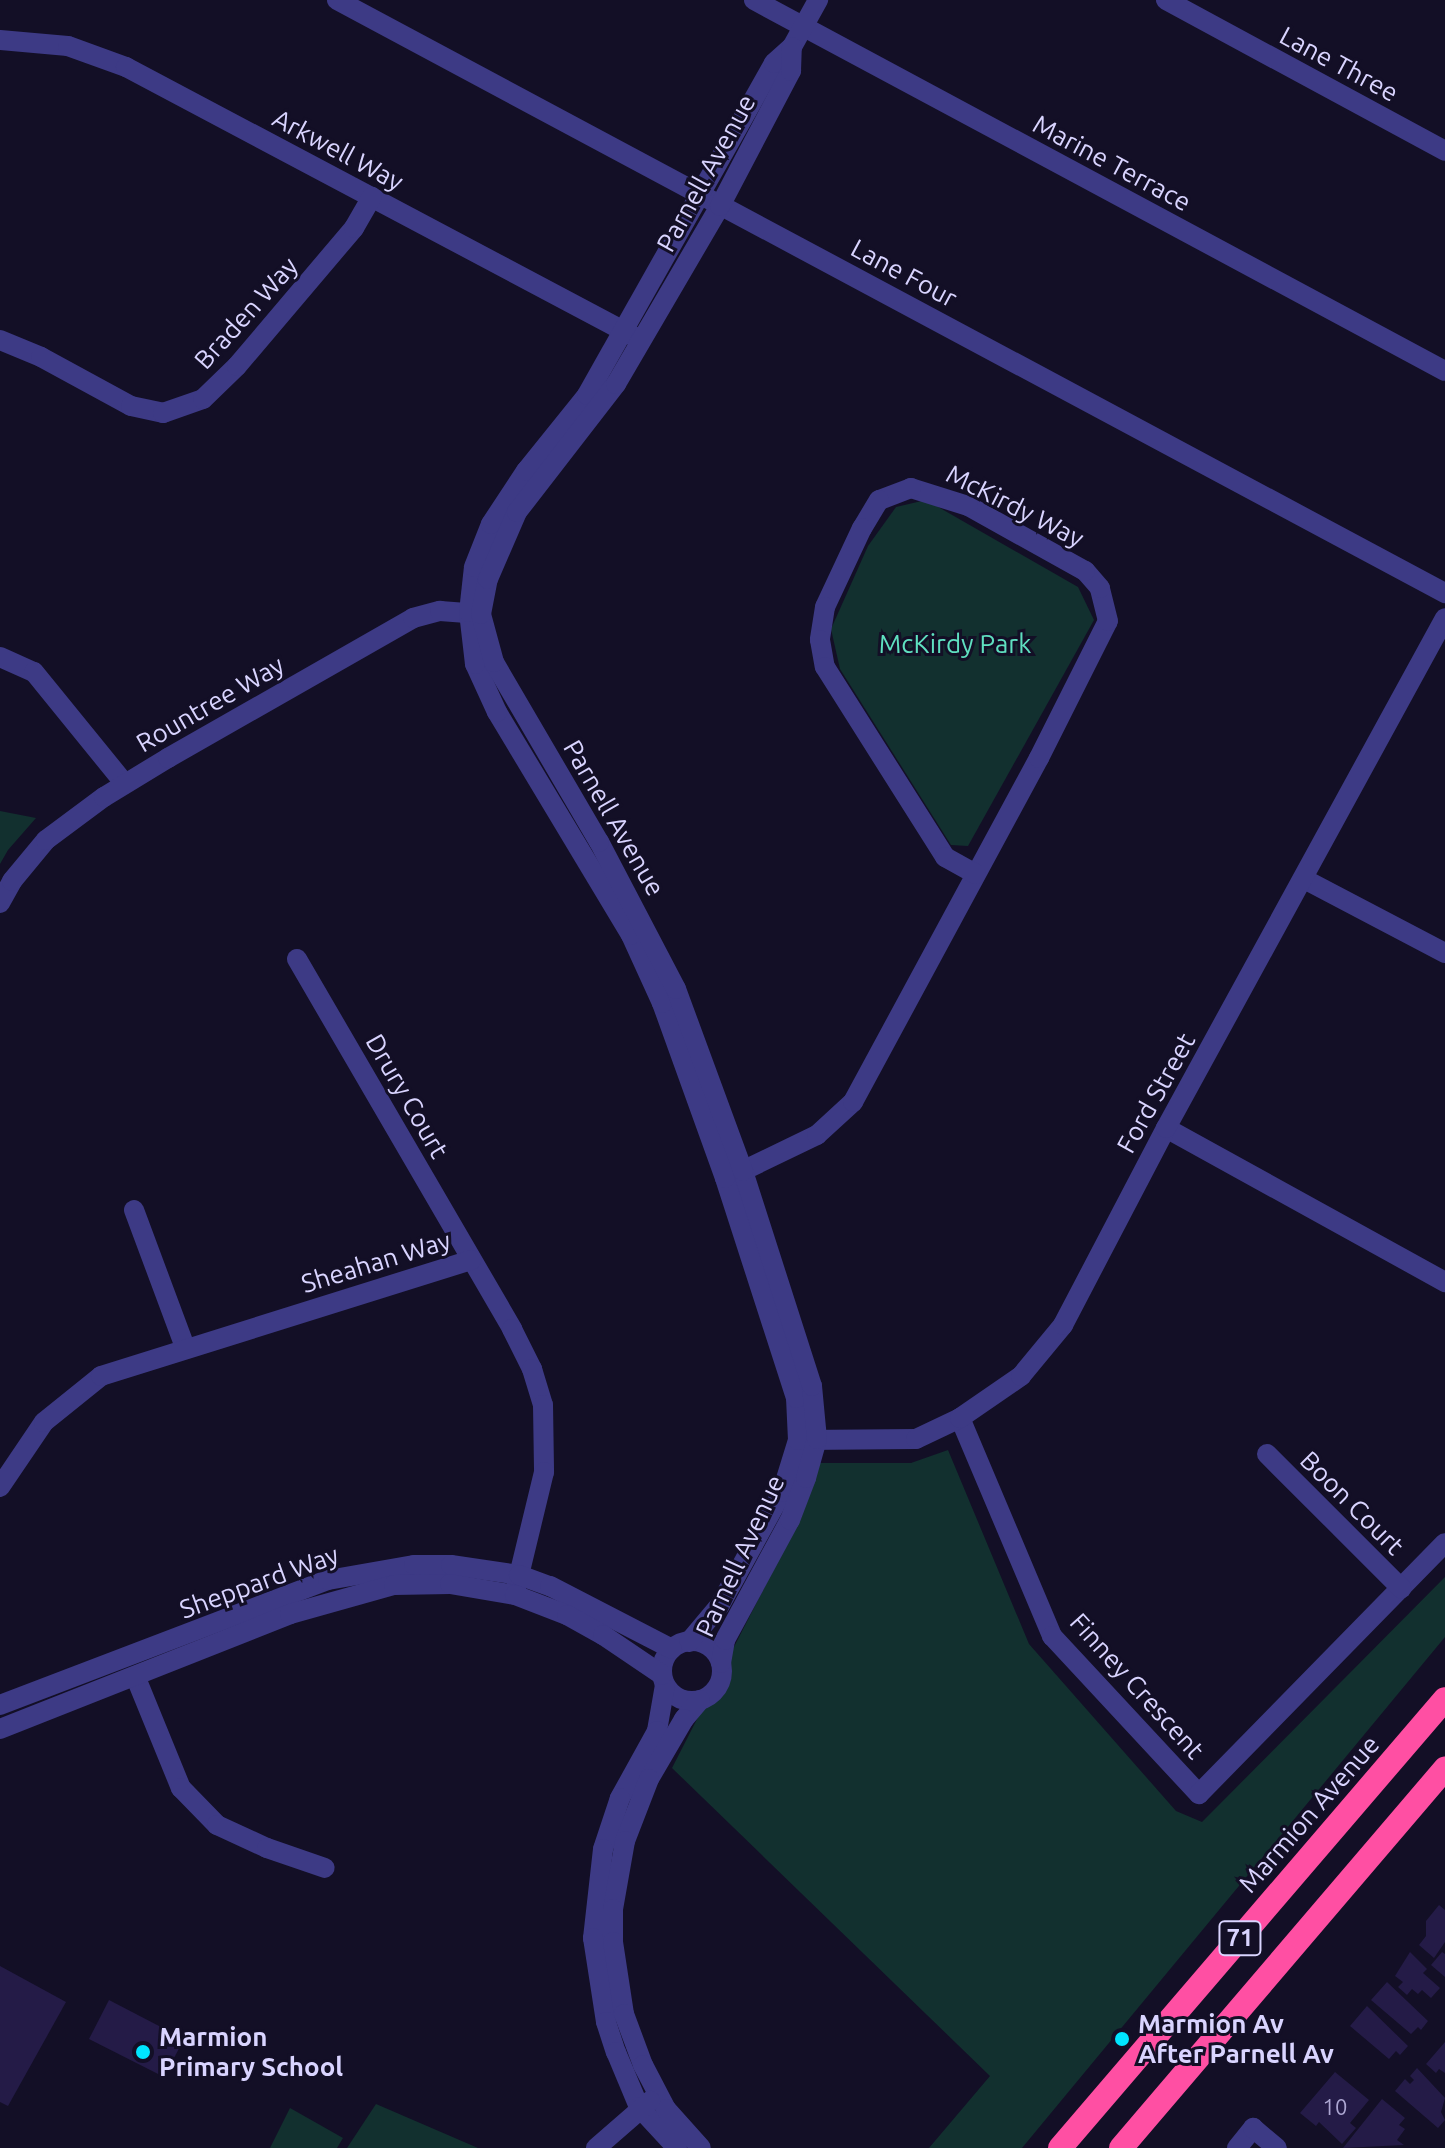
<!DOCTYPE html>
<html>
<head>
<meta charset="utf-8">
<style>
	body { margin:0 }
	#map { position:relative; width:1445px; height:2148px; overflow:hidden; background:#130f26; font-family:Ubuntu,sans-serif }
	div>[style] { position:absolute }
	.green>* { inset:0; background:#12302f }
	.building>* { inset:0; background:#241b47 }
	.minor>* { height:20px; margin:-10px; padding:0 10px; transform-origin:10px; border-radius:10px; background:#3d3a85 }
	.minor>.ring { margin:-10px; padding:0; box-sizing:content-box; background:none; border:20px solid #3d3a85; border-radius:50% }
	.highway>* { height:24px; margin:-12px; padding:0 12px; transform-origin:12px; border-radius:12px; background:#ff4fa3 }
	.dots>* { width:22px; height:22px; translate:-50% -50%; box-sizing:border-box; border:4px solid #130f26; border-radius:50% }
	span { translate:-50% -50%; white-space:nowrap; text-align:center; line-height:1.15; -webkit-text-stroke:6px #130f26; paint-order:stroke }
	.number-label { font-size:22px; color:#aca6d1 }
	.number-label span { -webkit-text-stroke-width:0 }
	.shield-label span { padding:2px 6px; background:#130f26; border:2px solid; border-radius:6px; -webkit-text-stroke-width:0 }
	.shield-label { font-size:24px; color:#d9d4ff; font-weight:700 }
	.street-label { font-size:26px; color:#d9d4ff }
	.park-label { font-size:26px; color:#5fe0c0 }
	.poi-label { font-size:26px; color:#d9d4ff; font-weight:700 }
	.left { translate:0 -50%; text-align:left }
</style>
</head>
<body>
<div id="map">
	<div class="green">
		<i style="clip-path:polygon(926px 500px,1078px 587px,1094px 620px,968px 846px,951px 845px,840px 669px,831px 629px,868px 546px,896px 507px)"></i>
		<i style="clip-path:polygon(0 811px,36px 818px,8px 850px,0 864px)"></i>
		<i style="clip-path:polygon(948px 1450px,1029px 1644px,1176px 1811px,1202px 1822px,1445px 1577px,1445px 1637px,1022px 2148px,929px 2148px,990px 2076px,672px 1768px,803px 1512px,817px 1463px,911px 1463px)"></i>
		<i style="clip-path:polygon(376px 2104px,478px 2148px,347px 2148px)"></i>
		<i style="clip-path:polygon(290px 2108px,343px 2138px,337px 2148px,270px 2148px)"></i>
	</div>
	<div class="building">
		<i style="clip-path:polygon(1439px 1905px,1445px 1910px,1445px 1942px,1434px 1958px,1419px 1945px,1426px 1936px,1426px 1921px)"></i>
		<i style="clip-path:polygon(1410px 1952px,1427px 1969px,1423px 1973px,1440px 1988px,1431px 1998px,1422px 1990px,1418px 1994px,1412px 1989px,1407px 1995px,1398px 1987px,1403px 1982px,1395px 1976px)"></i>
		<i style="clip-path:polygon(1442px 1952px,1445px 1954px,1445px 1977px,1431px 1965px)"></i>
		<i style="clip-path:polygon(0 1966px,66px 2002px,8px 2106px,0 2102px)"></i>
		<i style="clip-path:polygon(1387px 1982px,1428px 2021px,1421px 2030px,1418px 2027px,1411px 2034px,1371px 2000px)"></i>
		<i style="clip-path:polygon(109px 2000px,184px 2039px,164px 2077px,89px 2039px)"></i>
		<i style="clip-path:polygon(1367px 2006px,1408px 2046px,1400px 2055px,1396px 2051px,1389px 2059px,1350px 2026px)"></i>
		<i style="clip-path:polygon(1445px 2042px,1445px 2073px,1439px 2069px,1436px 2073px,1426px 2064px)"></i>
		<i style="clip-path:polygon(1417px 2068px,1445px 2098px,1441px 2112px,1445px 2120px,1438px 2128px,1395px 2091px,1405px 2079px,1410px 2084px,1414px 2080px,1410px 2076px)"></i>
		<i style="clip-path:polygon(1335px 2072px,1369px 2100px,1350px 2123px,1356px 2128px,1342px 2144px,1319px 2122px,1316px 2126px,1300px 2113px)"></i>
		<i style="clip-path:polygon(1382px 2099px,1405px 2118px,1399px 2125px,1405px 2129px,1397px 2140px,1404px 2145px,1343px 2148px)"></i>
	</div>
	<div class="minor">
		<i style="left:337px;top:0;width:1257px;rotate:28.16deg"></i>
		<i style="left:754px;top:0;width:784px;rotate:28.23deg"></i>
		<i style="left:1166px;top:0;width:317px;rotate:28.4deg"></i>
		<i style="left:0;top:40px;width:68px;rotate:5deg"></i>
		<i style="left:68px;top:46px;width:62px;rotate:19.9deg"></i>
		<i style="left:126px;top:67px;width:578px;rotate:27.94deg"></i>
		<i style="left:0;top:340px;width:44px;rotate:22.5deg"></i>
		<i style="left:41px;top:357px;width:102px;rotate:28.6deg"></i>
		<i style="left:131px;top:406px;width:33px;rotate:12deg"></i>
		<i style="left:163px;top:413px;width:42px;rotate:-19.3deg"></i>
		<i style="left:203px;top:399px;width:47px;rotate:-44.1deg"></i>
		<i style="left:237px;top:366px;width:181px;rotate:-49.7deg"></i>
		<i style="left:354px;top:228px;width:36px;rotate:-60deg"></i>
		<i style="left:0;top:657px;width:37px;rotate:24deg"></i>
		<i style="left:34px;top:672px;width:144px;rotate:50.9deg"></i>
		<i style="left:1304px;top:879px;width:159px;rotate:27.7deg"></i>
		<i style="left:0;top:903px;width:25px;rotate:-61deg"></i>
		<i style="left:12px;top:881px;width:53px;rotate:-50.3deg"></i>
		<i style="left:46px;top:840px;width:72px;rotate:-36.6deg"></i>
		<i style="left:104px;top:797px;width:75px;rotate:-31.4deg"></i>
		<i style="left:168px;top:758px;width:282px;rotate:-29.7deg"></i>
		<i style="left:413px;top:618px;width:28px;rotate:-15deg"></i>
		<i style="left:440px;top:611px;width:40px;rotate:4.3deg"></i>
		<i style="left:297px;top:959px;width:428px;rotate:59.8deg"></i>
		<i style="left:512px;top:1329px;width:45px;rotate:63.4deg"></i>
		<i style="left:532px;top:1369px;width:38px;rotate:73deg"></i>
		<i style="left:543px;top:1405px;width:67px;rotate:89.1deg"></i>
		<i style="left:544px;top:1472px;width:119px;rotate:103.6deg"></i>
		<i style="left:1166px;top:1128px;width:319px;rotate:28.9deg"></i>
		<i style="left:734px;top:1175px;width:92px;rotate:-25.7deg"></i>
		<i style="left:817px;top:1135px;width:49px;rotate:-42.5deg"></i>
		<i style="left:853px;top:1102px;width:391px;rotate:-61.6deg"></i>
		<i style="left:1039px;top:758px;width:153px;rotate:-63.3deg"></i>
		<i style="left:1108px;top:621px;width:34px;rotate:-104deg"></i>
		<i style="left:1100px;top:588px;width:23px;rotate:-131deg"></i>
		<i style="left:1085px;top:571px;width:134px;rotate:-150.9deg"></i>
		<i style="left:968px;top:506px;width:60px;rotate:-162.5deg"></i>
		<i style="left:911px;top:488px;width:34px;rotate:159deg"></i>
		<i style="left:879px;top:500px;width:33px;rotate:121deg"></i>
		<i style="left:862px;top:528px;width:87px;rotate:115.1deg"></i>
		<i style="left:825px;top:607px;width:33px;rotate:99deg"></i>
		<i style="left:820px;top:640px;width:27px;rotate:80deg"></i>
		<i style="left:825px;top:667px;width:225px;rotate:57.7deg"></i>
		<i style="left:945px;top:857px;width:35px;rotate:29deg"></i>
		<i style="left:134px;top:1210px;width:146px;rotate:69.6deg"></i>
		<i style="left:960px;top:1418px;width:237px;rotate:67.1deg"></i>
		<i style="left:1052px;top:1636px;width:216px;rotate:47.1deg"></i>
		<i style="left:1199px;top:1794px;width:351px;rotate:-45.6deg"></i>
		<i style="left:805px;top:1440px;width:111px;rotate:-0.5deg"></i>
		<i style="left:916px;top:1439px;width:49px;rotate:-25.5deg"></i>
		<i style="left:960px;top:1418px;width:74px;rotate:-34.5deg"></i>
		<i style="left:1021px;top:1376px;width:66px;rotate:-50.5deg"></i>
		<i style="left:1063px;top:1325px;width:222px;rotate:-62.4deg"></i>
		<i style="left:1166px;top:1128px;width:581px;rotate:-61.32deg"></i>
		<i style="left:1267px;top:1454px;width:190px;rotate:45deg"></i>
		<i style="left:0;top:1487px;width:78px;rotate:-55.9deg"></i>
		<i style="left:44px;top:1422px;width:73px;rotate:-38.9deg"></i>
		<i style="left:101px;top:1376px;width:388px;rotate:-17.4deg"></i>
		<i class="ring" style="left:662px;top:1641px;width:40px;height:40px"></i>
		<i style="left:689px;top:1642px;width:48px;rotate:-50deg"></i>
		<i style="left:720px;top:1605px;width:129px;rotate:-61.2deg"></i>
		<i style="left:782px;top:1492px;width:54px;rotate:-72.9deg"></i>
		<i style="left:798px;top:1440px;width:42px;rotate:-92.7deg"></i>
		<i style="left:796px;top:1398px;width:231px;rotate:-107.9deg"></i>
		<i style="left:725px;top:1178px;width:186px;rotate:-109.8deg"></i>
		<i style="left:662px;top:1003px;width:75px;rotate:-114.5deg"></i>
		<i style="left:631px;top:935px;width:260px;rotate:-121deg"></i>
		<i style="left:497px;top:712px;width:53px;rotate:-114.6deg"></i>
		<i style="left:475px;top:664px;width:52px;rotate:-96.6deg"></i>
		<i style="left:469px;top:612px;width:45px;rotate:-83.7deg"></i>
		<i style="left:474px;top:567px;width:46px;rotate:-68.4deg"></i>
		<i style="left:491px;top:524px;width:64px;rotate:-56.6deg"></i>
		<i style="left:526px;top:471px;width:97px;rotate:-51.2deg"></i>
		<i style="left:587px;top:395px;width:381px;rotate:-60.6deg"></i>
		<i style="left:774px;top:63px;width:24px;rotate:-42deg"></i>
		<i style="left:792px;top:47px;width:54px;rotate:-61deg"></i>
		<i style="left:721px;top:1663px;width:23px;rotate:-80deg"></i>
		<i style="left:725px;top:1640px;width:136px;rotate:-61.6deg"></i>
		<i style="left:790px;top:1520px;width:45px;rotate:-69.1deg"></i>
		<i style="left:806px;top:1478px;width:41px;rotate:-74.2deg"></i>
		<i style="left:817px;top:1439px;width:53px;rotate:-95.4deg"></i>
		<i style="left:812px;top:1386px;width:226px;rotate:-107.8deg"></i>
		<i style="left:743px;top:1171px;width:194px;rotate:-110.2deg"></i>
		<i style="left:676px;top:989px;width:166px;rotate:-117.6deg"></i>
		<i style="left:599px;top:842px;width:208px;rotate:-120.3deg"></i>
		<i style="left:494px;top:662px;width:50px;rotate:-105.2deg"></i>
		<i style="left:481px;top:614px;width:36px;rotate:-79deg"></i>
		<i style="left:488px;top:579px;width:73px;rotate:-66.6deg"></i>
		<i style="left:517px;top:512px;width:162px;rotate:-52.3deg"></i>
		<i style="left:616px;top:384px;width:206px;rotate:-59.7deg"></i>
		<i style="left:720px;top:206px;width:153px;rotate:-62.3deg"></i>
		<i style="left:791px;top:71px;width:24px;rotate:-88deg"></i>
		<i style="left:136px;top:1678px;width:119px;rotate:67.8deg"></i>
		<i style="left:181px;top:1788px;width:52px;rotate:45.8deg"></i>
		<i style="left:217px;top:1825px;width:55px;rotate:24.7deg"></i>
		<i style="left:267px;top:1848px;width:61px;rotate:19deg"></i>
		<i style="left:665px;top:1685px;width:47px;rotate:99.9deg"></i>
		<i style="left:657px;top:1731px;width:77px;rotate:118.9deg"></i>
		<i style="left:620px;top:1798px;width:54px;rotate:108.4deg"></i>
		<i style="left:603px;top:1849px;width:90px;rotate:96.4deg"></i>
		<i style="left:593px;top:1938px;width:85px;rotate:81.2deg"></i>
		<i style="left:606px;top:2022px;width:32px;rotate:72deg"></i>
		<i style="left:616px;top:2052px;width:60px;rotate:67.3deg"></i>
		<i style="left:639px;top:2107px;width:56px;rotate:47.2deg"></i>
		<i style="left:700px;top:1700px;width:25px;rotate:130deg"></i>
		<i style="left:684px;top:1719px;width:69px;rotate:120.3deg"></i>
		<i style="left:649px;top:1779px;width:66px;rotate:111.2deg"></i>
		<i style="left:625px;top:1841px;width:69px;rotate:100deg"></i>
		<i style="left:613px;top:1909px;width:33px;rotate:90deg"></i>
		<i style="left:613px;top:1942px;width:73px;rotate:81.3deg"></i>
		<i style="left:624px;top:2014px;width:54px;rotate:69.6deg"></i>
		<i style="left:643px;top:2065px;width:50px;rotate:62.4deg"></i>
		<i style="left:666px;top:2109px;width:52px;rotate:48.1deg"></i>
		<i style="left:0;top:1705px;width:351px;rotate:-20.9deg"></i>
		<i style="left:328px;top:1580px;width:87px;rotate:-9.9deg"></i>
		<i style="left:414px;top:1565px;width:37px"></i>
		<i style="left:451px;top:1565px;width:69px;rotate:8.4deg"></i>
		<i style="left:519px;top:1575px;width:33px;rotate:20deg"></i>
		<i style="left:550px;top:1586px;width:137px;rotate:27.3deg"></i>
		<i style="left:0;top:1729px;width:312px;rotate:-21.6deg"></i>
		<i style="left:290px;top:1614px;width:108px;rotate:-15.6deg"></i>
		<i style="left:394px;top:1585px;width:56px;rotate:-1deg"></i>
		<i style="left:450px;top:1584px;width:66px;rotate:9.6deg"></i>
		<i style="left:515px;top:1595px;width:56px;rotate:21deg"></i>
		<i style="left:567px;top:1615px;width:41px;rotate:29.1deg"></i>
		<i style="left:603px;top:1635px;width:71px;rotate:34.1deg"></i>
		<i style="left:596px;top:2148px;width:72px;rotate:-41deg"></i>
		<i style="left:1237px;top:2148px;width:26px;rotate:-51deg"></i>
		<i style="left:1253px;top:2128px;width:31px;rotate:40deg"></i>
	</div>
	<div class="highway">
		<i style="left:1060px;top:2148px;width:591px;rotate:-49.39deg"></i>
		<i style="left:1121px;top:2148px;width:499px;rotate:-49.5deg"></i>
	</div>
	<div class="dots">
		<i style="left:1122px;top:2039px;background:#00e5ff"></i>
		<i style="left:143px;top:2052px;background:#00e5ff"></i>
	</div>
	<div class="number-label">
		<span style="left:1335px;top:2107px">10</span>
	</div>
	<div class="shield-label">
		<span style="left:1240px;top:1938px">71</span>
	</div>
	<div class="street-label">
		<span style="left:1339px;top:64px;rotate:28deg">Lane Three</span>
		<span style="left:338px;top:150px;rotate:28deg">Arkwell Way</span>
		<span style="left:1112px;top:163px;rotate:28deg">Marine Terrace</span>
		<span style="left:706px;top:173px;rotate:-61deg">Parnell Avenue</span>
		<span style="left:904px;top:273px;rotate:28deg">Lane Four</span>
		<span style="left:246px;top:313px;rotate:-48deg">Braden Way</span>
		<span style="left:1015px;top:506px;rotate:27deg">McKirdy Way</span>
		<span style="left:210px;top:704px;rotate:-30deg">Rountree Way</span>
		<span style="left:614px;top:818px;rotate:60deg">Parnell Avenue</span>
		<span style="left:1156px;top:1093px;rotate:-61deg">Ford Street</span>
		<span style="left:407px;top:1096px;rotate:60deg">Drury Court</span>
		<span style="left:376px;top:1262px;rotate:-17deg">Sheahan Way</span>
		<span style="left:1352px;top:1503px;rotate:45deg">Boon Court</span>
		<span style="left:740px;top:1556px;rotate:-65deg">Parnell Avenue</span>
		<span style="left:259px;top:1582px;rotate:-20deg">Sheppard Way</span>
		<span style="left:1137px;top:1686px;rotate:48deg">Finney Crescent</span>
		<span style="left:1309px;top:1814px;rotate:-49deg">Marmion Avenue</span>
	</div>
	<div class="park-label">
		<span style="left:955px;top:644px">McKirdy Park</span>
	</div>
	<div class="poi-label">
		<span class="left" style="left:1138px;top:2039px">Marmion Av<br>After Parnell Av</span>
		<span class="left" style="left:159px;top:2052px">Marmion<br>Primary School</span>
	</div>
</div>
</body>
</html>
